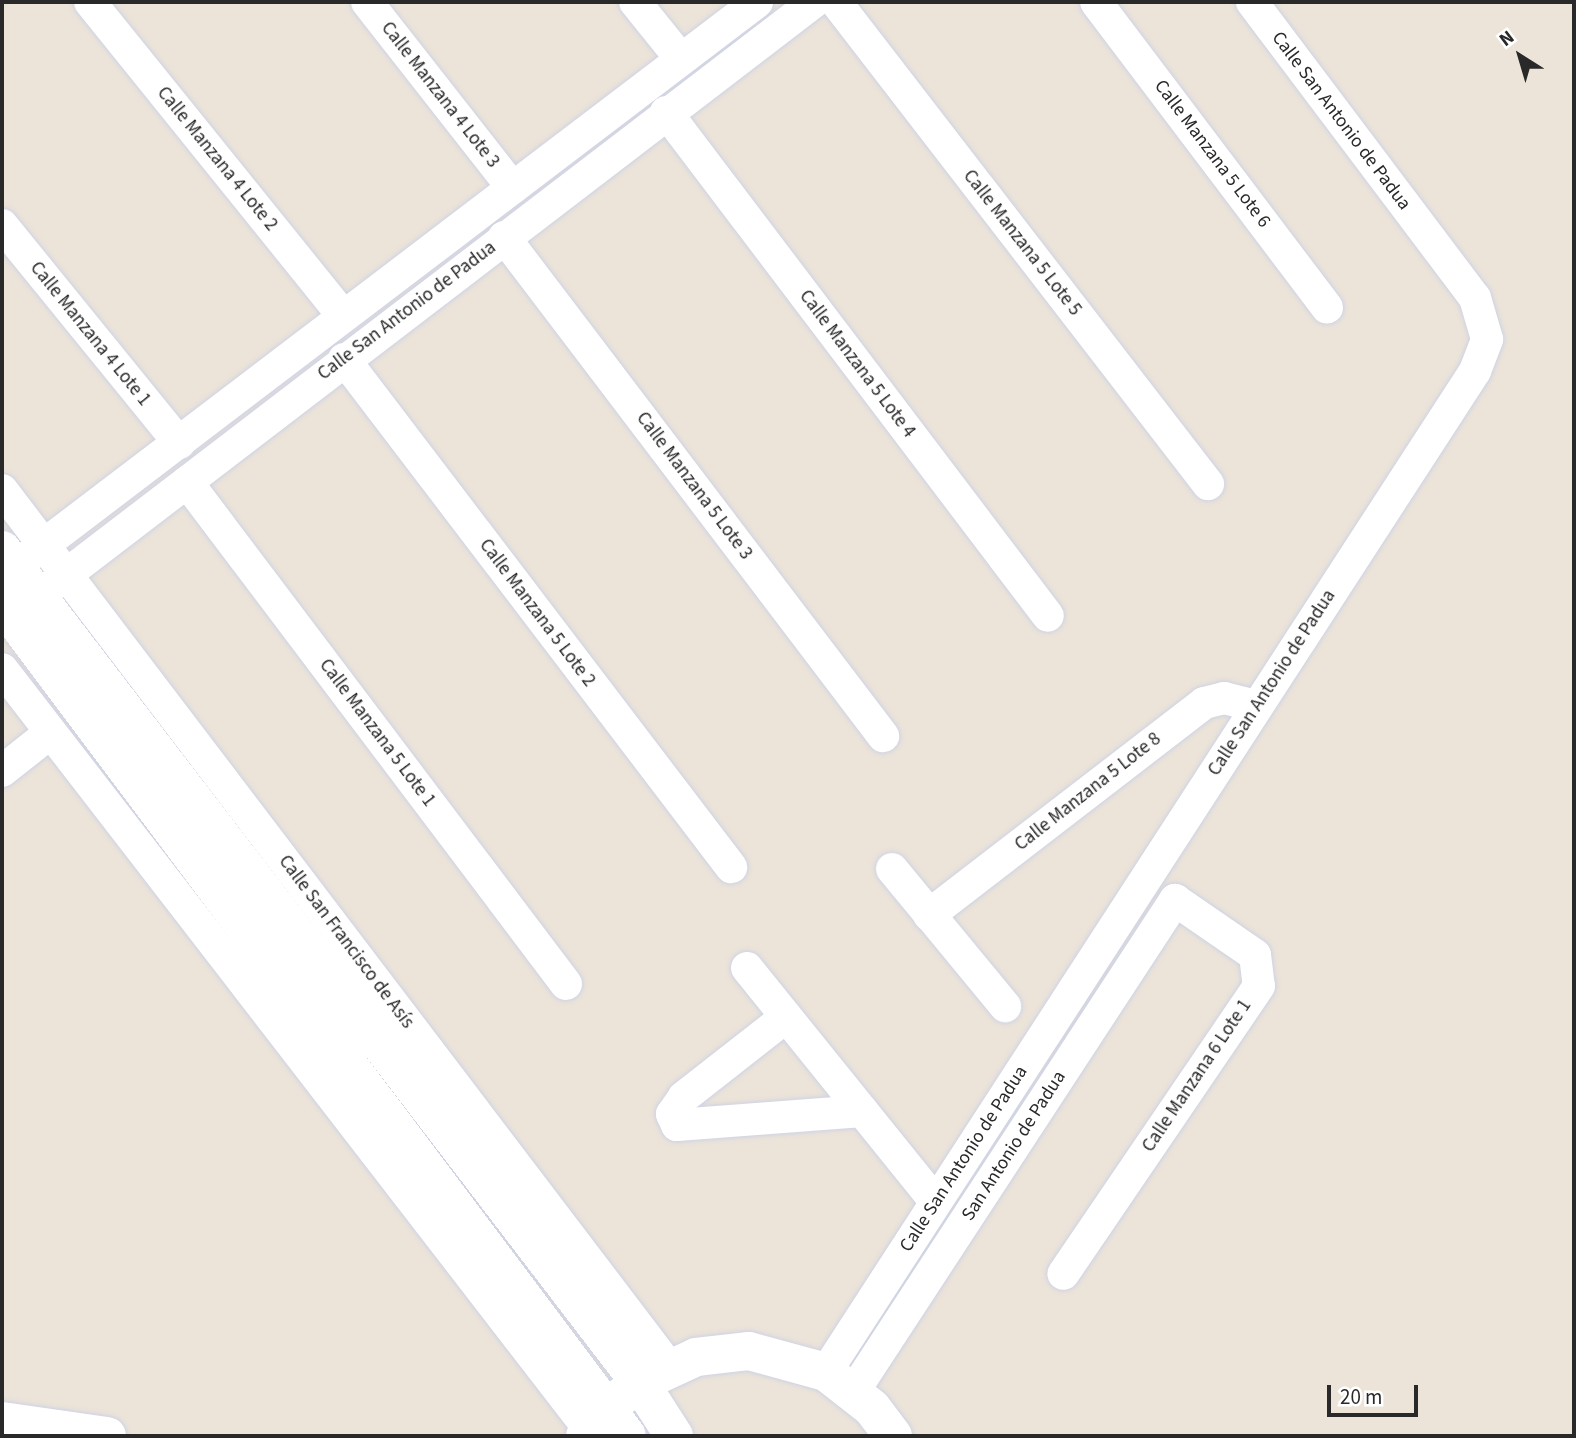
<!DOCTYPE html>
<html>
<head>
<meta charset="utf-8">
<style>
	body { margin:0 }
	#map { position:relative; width:1576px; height:1438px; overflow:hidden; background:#ece4d9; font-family:"Source Sans 3",sans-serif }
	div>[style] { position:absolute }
	.roads { filter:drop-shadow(0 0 2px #cfd3e3) drop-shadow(0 0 2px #cfd3e3) }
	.minor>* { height:32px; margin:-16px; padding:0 16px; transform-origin:16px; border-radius:16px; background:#fff }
	.tertiary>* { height:38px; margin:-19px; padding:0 19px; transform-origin:19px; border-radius:19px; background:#fff }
	.secondary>* { height:38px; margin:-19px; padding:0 19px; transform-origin:19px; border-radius:19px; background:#fff }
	span { translate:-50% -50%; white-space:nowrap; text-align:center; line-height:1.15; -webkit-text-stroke:5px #fff; paint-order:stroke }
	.street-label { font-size:19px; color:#292929 }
	.frame { position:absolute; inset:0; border:4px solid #292929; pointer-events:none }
	.north { position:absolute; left:1485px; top:21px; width:70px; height:70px; -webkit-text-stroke:5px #fff; paint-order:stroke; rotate:323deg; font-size:19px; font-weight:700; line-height:28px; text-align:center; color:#292929 }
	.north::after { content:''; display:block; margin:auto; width:24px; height:32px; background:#292929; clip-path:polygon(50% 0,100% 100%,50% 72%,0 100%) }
	.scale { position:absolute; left:1327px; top:1385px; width:91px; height:32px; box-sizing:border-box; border:4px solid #292929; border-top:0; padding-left:9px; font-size:21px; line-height:24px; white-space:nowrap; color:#292929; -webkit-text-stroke:5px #fff; paint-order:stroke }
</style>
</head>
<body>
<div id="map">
	<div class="roads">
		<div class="minor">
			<i style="left:90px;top:2px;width:403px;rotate:51.1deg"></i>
			<i style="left:367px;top:2px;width:236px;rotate:51.9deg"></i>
			<i style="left:635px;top:2px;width:73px;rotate:51.1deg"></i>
			<i style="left:836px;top:2px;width:609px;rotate:52.34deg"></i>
			<i style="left:1096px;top:2px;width:383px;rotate:52.9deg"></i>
			<i style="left:666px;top:112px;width:632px;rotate:52.84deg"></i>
			<i style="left:2px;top:225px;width:281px;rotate:50.9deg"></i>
			<i style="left:504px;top:237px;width:627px;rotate:52.78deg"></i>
			<i style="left:344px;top:359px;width:639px;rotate:52.7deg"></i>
			<i style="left:187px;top:482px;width:629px;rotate:52.95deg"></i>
			<i style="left:2px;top:490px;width:1103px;rotate:52.74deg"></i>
			<i style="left:29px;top:556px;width:915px;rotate:-37.27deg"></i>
			<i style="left:50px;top:587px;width:962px;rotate:-37.44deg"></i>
			<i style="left:2px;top:669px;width:960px;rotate:52.32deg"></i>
			<i style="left:2px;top:771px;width:61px;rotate:-38.4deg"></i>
			<i style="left:892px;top:869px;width:178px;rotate:50.5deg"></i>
			<i style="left:929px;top:915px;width:347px;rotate:-37.6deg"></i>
			<i style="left:1204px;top:703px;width:21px;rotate:-14deg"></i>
			<i style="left:1224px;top:698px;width:33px;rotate:14deg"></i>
			<i style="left:747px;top:968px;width:299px;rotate:51.1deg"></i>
			<i style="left:786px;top:1017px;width:130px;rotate:141.9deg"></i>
			<i style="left:684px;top:1097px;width:21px;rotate:125deg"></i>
			<i style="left:672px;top:1114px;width:12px;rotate:66deg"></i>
			<i style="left:677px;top:1125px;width:186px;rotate:-4.3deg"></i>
			<i style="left:826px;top:1372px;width:1193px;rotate:-57.04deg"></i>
			<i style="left:1475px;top:371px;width:34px;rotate:-69deg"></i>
			<i style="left:1487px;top:339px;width:43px;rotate:-106.3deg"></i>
			<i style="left:1475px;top:298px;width:371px;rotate:-127deg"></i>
			<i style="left:854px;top:1391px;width:587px;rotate:-56.82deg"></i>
			<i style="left:1175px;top:900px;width:97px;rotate:34.5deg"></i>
			<i style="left:1255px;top:955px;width:31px;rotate:83deg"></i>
			<i style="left:1259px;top:986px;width:348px;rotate:124.2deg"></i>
		</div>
		<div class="tertiary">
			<i style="left:2px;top:1421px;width:106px;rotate:8.1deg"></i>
			<i style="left:585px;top:1436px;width:38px;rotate:-51deg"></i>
			<i style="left:609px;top:1406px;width:39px;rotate:-37deg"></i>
			<i style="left:640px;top:1383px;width:62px;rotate:-24.9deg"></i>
			<i style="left:696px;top:1357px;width:53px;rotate:-6.5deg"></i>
			<i style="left:749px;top:1351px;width:80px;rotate:15.3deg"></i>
			<i style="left:826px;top:1372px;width:58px;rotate:38deg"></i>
			<i style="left:872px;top:1408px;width:35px;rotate:53deg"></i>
		</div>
		<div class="secondary">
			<i style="left:2px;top:550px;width:1049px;rotate:52.55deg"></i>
			<i style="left:640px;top:1383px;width:63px;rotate:57.3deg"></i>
			<i style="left:2px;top:603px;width:1041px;rotate:53.12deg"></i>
		</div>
	</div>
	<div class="street-label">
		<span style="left:440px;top:95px;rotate:52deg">Calle Manzana 4 Lote 3</span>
		<span style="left:1341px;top:121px;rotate:53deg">Calle San Antonio de Padua</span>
		<span style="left:1212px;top:154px;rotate:53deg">Calle Manzana 5 Lote 6</span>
		<span style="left:217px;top:159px;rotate:51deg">Calle Manzana 4 Lote 2</span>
		<span style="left:1022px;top:243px;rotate:52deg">Calle Manzana 5 Lote 5</span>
		<span style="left:407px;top:311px;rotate:-37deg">Calle San Antonio de Padua</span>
		<span style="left:90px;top:334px;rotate:51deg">Calle Manzana 4 Lote 1</span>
		<span style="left:857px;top:364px;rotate:53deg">Calle Manzana 5 Lote 4</span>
		<span style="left:694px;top:486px;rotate:53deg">Calle Manzana 5 Lote 3</span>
		<span style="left:537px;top:613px;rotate:53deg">Calle Manzana 5 Lote 2</span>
		<span style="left:1272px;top:683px;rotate:-57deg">Calle San Antonio de Padua</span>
		<span style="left:377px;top:733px;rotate:53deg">Calle Manzana 5 Lote 1</span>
		<span style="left:1088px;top:792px;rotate:-38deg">Calle Manzana 5 Lote 8</span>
		<span style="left:346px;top:942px;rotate:53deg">Calle San Francisco de Asís</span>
		<span style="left:1197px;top:1076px;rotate:-56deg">Calle Manzana 6 Lote 1</span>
		<span style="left:1014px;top:1146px;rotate:-57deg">San Antonio de Padua</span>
		<span style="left:964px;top:1159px;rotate:-57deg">Calle San Antonio de Padua</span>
	</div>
	<div class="frame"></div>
	<div class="north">N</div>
	<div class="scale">20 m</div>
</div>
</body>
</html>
